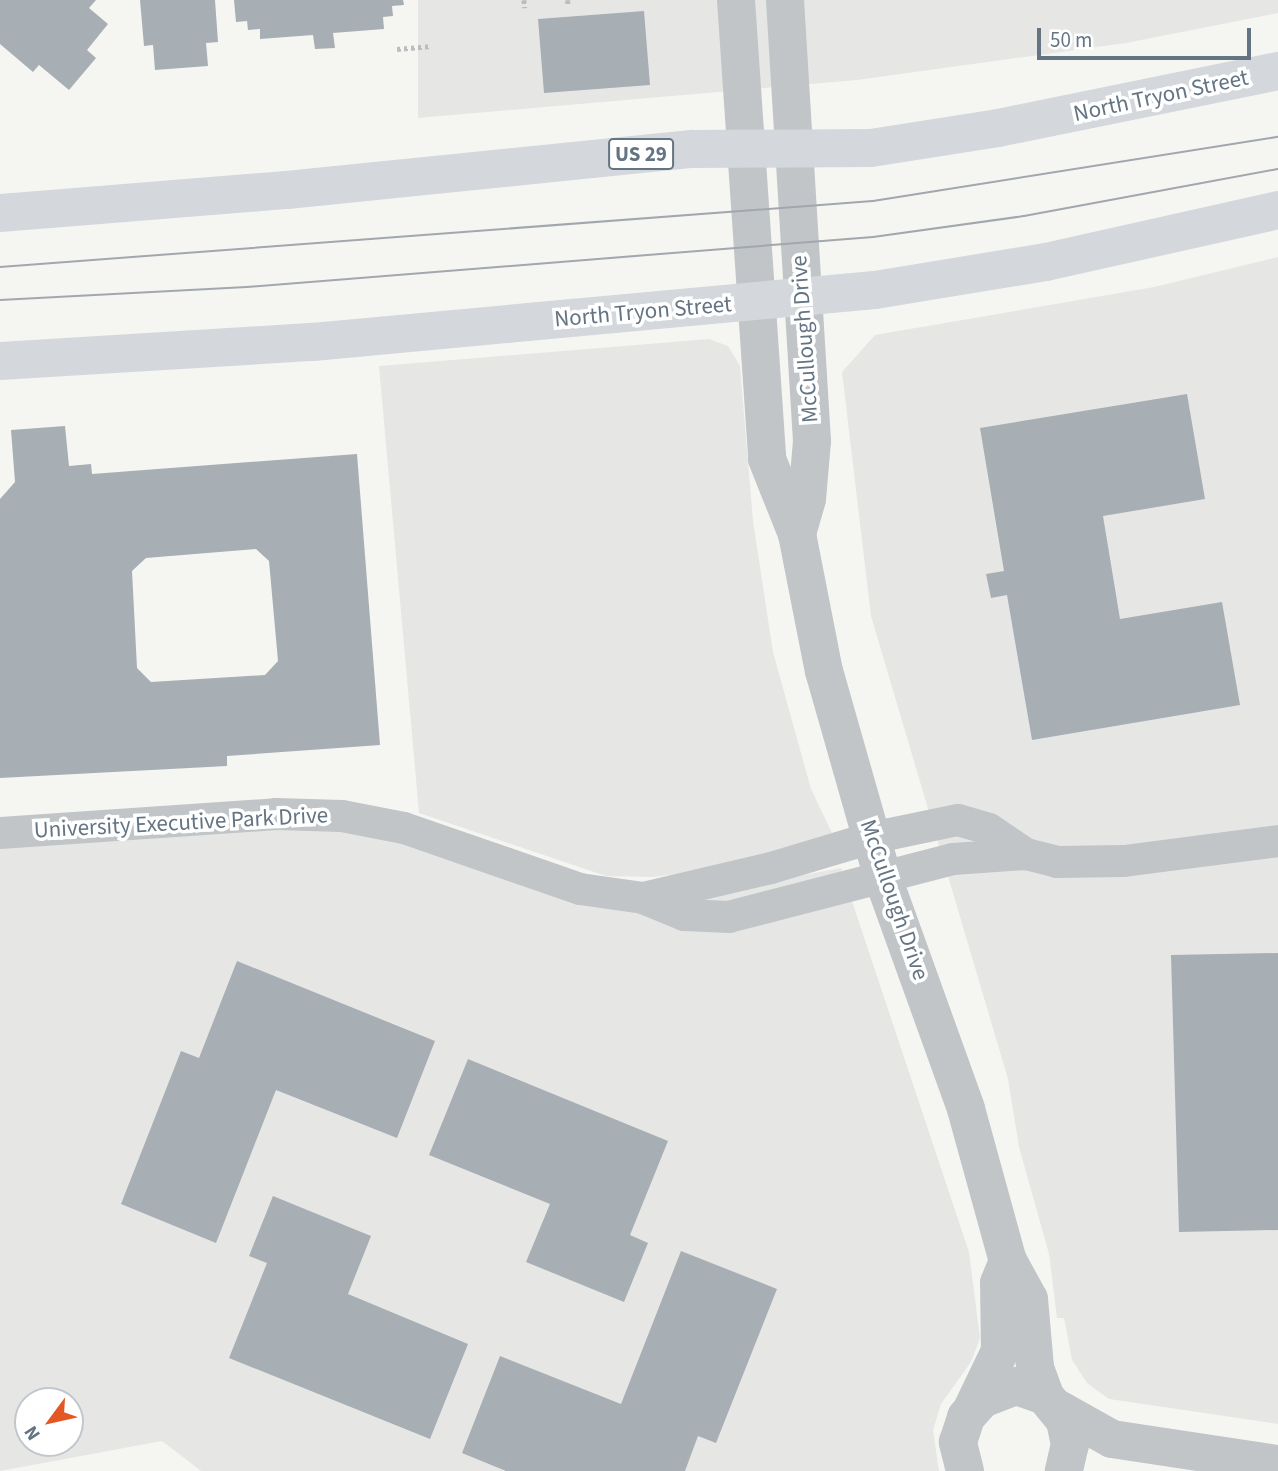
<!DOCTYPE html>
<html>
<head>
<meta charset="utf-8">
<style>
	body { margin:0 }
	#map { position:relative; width:1278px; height:1471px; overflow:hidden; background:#f5f6f2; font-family:"Source Sans 3",sans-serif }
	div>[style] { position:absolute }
	.built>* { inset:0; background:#e6e7e5 }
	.building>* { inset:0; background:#a7aeb4 }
	.path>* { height:4.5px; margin-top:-2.25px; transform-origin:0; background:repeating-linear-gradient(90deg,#bbbdbf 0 3.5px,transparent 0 7px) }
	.minor>* { height:32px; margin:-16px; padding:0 16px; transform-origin:16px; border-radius:16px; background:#c1c5c8 }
	.tertiary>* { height:38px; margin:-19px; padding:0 19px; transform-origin:19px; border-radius:19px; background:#c1c5c8 }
	.primary>* { height:38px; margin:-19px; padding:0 19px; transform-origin:19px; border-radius:19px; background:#d4d8dc }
	.tram>* { height:2px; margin:-1px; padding:0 1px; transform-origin:1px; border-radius:1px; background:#a1a7ad }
	span { translate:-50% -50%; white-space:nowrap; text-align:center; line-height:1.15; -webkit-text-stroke:7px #fff; paint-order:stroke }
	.shield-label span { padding:2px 5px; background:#fff; border:2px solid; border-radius:5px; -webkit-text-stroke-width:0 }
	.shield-label { font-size:21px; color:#647483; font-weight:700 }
	.street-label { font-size:23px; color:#647483 }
	.north { position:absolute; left:14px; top:1387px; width:70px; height:70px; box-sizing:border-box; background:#fff; border:2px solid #c1c7cd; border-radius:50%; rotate:237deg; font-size:19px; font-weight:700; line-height:28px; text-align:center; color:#647483 }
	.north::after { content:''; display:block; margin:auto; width:24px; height:32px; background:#e35724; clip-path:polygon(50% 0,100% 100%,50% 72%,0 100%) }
	.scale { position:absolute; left:1037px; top:28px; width:214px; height:32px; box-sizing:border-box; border:4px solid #647483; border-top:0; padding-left:9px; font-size:21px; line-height:24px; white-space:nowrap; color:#647483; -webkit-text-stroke:5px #fff; paint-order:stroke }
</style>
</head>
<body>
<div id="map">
	<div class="built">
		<i style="clip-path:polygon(418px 0,1278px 0,1278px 13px,1126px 43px,857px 80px,418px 118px)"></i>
		<i style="clip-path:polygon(1278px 257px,1278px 1424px,1109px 1399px,1087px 1383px,1072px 1360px,1064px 1318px,1057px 1318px,1049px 1254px,1019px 1147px,1008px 1079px,871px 616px,842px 372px,875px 335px,1154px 287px)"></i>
		<i style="clip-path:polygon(709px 339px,728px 346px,740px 366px,753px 521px,773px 652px,811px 789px,832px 833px,744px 866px,653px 877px,606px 876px,419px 813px,379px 366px)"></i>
		<i style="clip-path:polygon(evenodd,267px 813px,571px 881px,707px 893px,841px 868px,969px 1252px,980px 1338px,971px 1362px,941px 1404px,933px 1430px,939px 1471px,201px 1471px,162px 1441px,0 1471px,0 831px,267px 813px,28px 1401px,70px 1401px,70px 1443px,28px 1443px,28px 1401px)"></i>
	</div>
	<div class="building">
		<i style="clip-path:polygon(0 0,96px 0,89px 8px,108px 24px,87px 50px,96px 58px,69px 90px,39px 65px,33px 72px,0 44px)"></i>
		<i style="clip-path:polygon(140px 0,215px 0,218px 42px,206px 43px,208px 66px,155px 70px,153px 45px,144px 46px)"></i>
		<i style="clip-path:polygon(234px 0,403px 0,404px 5px,392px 6px,393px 16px,383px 17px,384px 29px,333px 33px,335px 48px,315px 49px,313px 35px,260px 39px,260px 29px,248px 30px,247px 21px,236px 22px)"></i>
		<i style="clip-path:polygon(644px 11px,650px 85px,544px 93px,538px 19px)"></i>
		<i style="clip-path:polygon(1187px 394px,1205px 499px,1103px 516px,1120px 619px,1222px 602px,1240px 705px,1032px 740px,1007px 595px,991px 598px,986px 574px,1004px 571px,980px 428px)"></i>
		<i style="clip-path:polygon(evenodd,65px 426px,69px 466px,91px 464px,92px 474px,357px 454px,380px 745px,227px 756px,227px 766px,0 778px,0 499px,15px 482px,11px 430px,65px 426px,256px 549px,269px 561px,278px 661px,265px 675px,151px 682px,137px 668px,132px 571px,146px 558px,256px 549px)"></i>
		<i style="clip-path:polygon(1278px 953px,1278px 1230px,1179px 1232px,1171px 955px)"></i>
		<i style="clip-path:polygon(237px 961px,435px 1041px,397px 1138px,276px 1090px,216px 1243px,121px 1204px,181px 1051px,199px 1058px)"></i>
		<i style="clip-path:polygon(468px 1059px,668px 1141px,630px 1235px,648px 1243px,624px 1302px,526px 1262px,550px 1204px,429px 1155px)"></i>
		<i style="clip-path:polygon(273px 1196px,371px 1236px,348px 1294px,468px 1344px,430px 1439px,229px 1358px,267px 1263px,249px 1256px)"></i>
		<i style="clip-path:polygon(681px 1251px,777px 1289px,716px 1443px,698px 1436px,685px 1471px,506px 1471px,462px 1453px,500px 1356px,621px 1404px)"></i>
	</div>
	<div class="path">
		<i style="left:524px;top:0;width:8px;rotate:83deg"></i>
		<i style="left:568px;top:0;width:5px;rotate:90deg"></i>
		<i style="left:397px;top:49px;width:35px;rotate:-5deg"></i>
	</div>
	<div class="minor">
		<i style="left:958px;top:820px;width:32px;rotate:16deg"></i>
		<i style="left:989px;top:829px;width:45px;rotate:34deg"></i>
		<i style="left:1026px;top:854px;width:73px;rotate:176.1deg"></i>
		<i style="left:953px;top:859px;width:231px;rotate:165.5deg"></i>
		<i style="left:729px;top:917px;width:45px;rotate:-177.5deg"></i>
		<i style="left:684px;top:915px;width:44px;rotate:-157.5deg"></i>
		<i style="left:643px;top:898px;width:131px;rotate:-13.2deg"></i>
		<i style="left:771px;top:868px;width:104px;rotate:-16.7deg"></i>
		<i style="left:871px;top:838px;width:89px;rotate:-11.7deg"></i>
		<i style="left:0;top:833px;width:277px;rotate:-3.9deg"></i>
		<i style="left:276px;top:814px;width:66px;rotate:1.7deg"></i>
		<i style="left:342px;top:816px;width:63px;rotate:11deg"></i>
		<i style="left:404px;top:828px;width:186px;rotate:19.1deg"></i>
		<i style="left:580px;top:889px;width:64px;rotate:8.1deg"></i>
		<i style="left:1026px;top:854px;width:32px;rotate:14deg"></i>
		<i style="left:1057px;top:862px;width:67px;rotate:-0.9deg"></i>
		<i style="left:1124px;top:861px;width:155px;rotate:-7.4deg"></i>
	</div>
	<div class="tertiary">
		<i style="left:736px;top:0;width:460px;rotate:86.1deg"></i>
		<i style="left:767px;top:459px;width:81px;rotate:68.2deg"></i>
		<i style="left:797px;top:534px;width:140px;rotate:78.9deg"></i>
		<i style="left:824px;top:671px;width:215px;rotate:74.1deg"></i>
		<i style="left:883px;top:878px;width:245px;rotate:70.2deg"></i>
		<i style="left:966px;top:1109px;width:158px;rotate:74.6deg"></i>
		<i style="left:1008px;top:1261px;width:43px;rotate:61.1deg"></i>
		<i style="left:1029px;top:1299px;width:69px;rotate:85deg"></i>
		<i style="left:1035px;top:1368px;width:30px;rotate:70deg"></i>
		<i style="left:785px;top:0;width:442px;rotate:86.5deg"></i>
		<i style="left:812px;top:441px;width:58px;rotate:94.9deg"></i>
		<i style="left:807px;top:499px;width:36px;rotate:106deg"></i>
		<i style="left:973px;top:1407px;width:62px;rotate:-64.3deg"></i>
		<i style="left:1000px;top:1351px;width:68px;rotate:-90.8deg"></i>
		<i style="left:999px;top:1283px;width:24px;rotate:-68deg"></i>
		<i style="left:1055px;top:1407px;width:65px;rotate:29.3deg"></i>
		<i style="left:1112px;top:1439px;width:168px;rotate:8.6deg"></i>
		<i style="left:965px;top:1471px;width:30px;rotate:-104deg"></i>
		<i style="left:958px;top:1442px;width:26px;rotate:-72deg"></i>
		<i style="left:966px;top:1417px;width:24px;rotate:-48deg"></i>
		<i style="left:982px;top:1399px;width:36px;rotate:-21deg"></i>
		<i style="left:1016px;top:1386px;width:31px;rotate:19deg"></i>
		<i style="left:1045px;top:1396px;width:32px;rotate:51deg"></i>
		<i style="left:1065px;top:1421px;width:24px;rotate:78deg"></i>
		<i style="left:1070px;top:1444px;width:28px;rotate:103deg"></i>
	</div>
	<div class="primary">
		<i style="left:0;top:213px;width:288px;rotate:-4.6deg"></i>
		<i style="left:287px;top:190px;width:407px;rotate:-5.8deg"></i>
		<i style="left:692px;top:149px;width:179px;rotate:-0.3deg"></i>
		<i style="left:871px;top:148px;width:129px;rotate:-8.9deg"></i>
		<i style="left:998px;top:128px;width:286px;rotate:-11.5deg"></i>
		<i style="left:0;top:361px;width:314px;rotate:-3.5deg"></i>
		<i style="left:313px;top:342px;width:564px;rotate:-5.29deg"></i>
		<i style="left:875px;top:290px;width:173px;rotate:-9.3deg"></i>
		<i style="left:1046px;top:262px;width:238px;rotate:-12.6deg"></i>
	</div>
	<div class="tram">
		<i style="left:0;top:267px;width:875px;rotate:-4.32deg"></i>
		<i style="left:873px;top:201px;width:410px;rotate:-9deg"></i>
		<i style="left:0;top:300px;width:247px;rotate:-3deg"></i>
		<i style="left:247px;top:287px;width:628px;rotate:-4.57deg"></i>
		<i style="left:873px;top:237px;width:152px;rotate:-7.9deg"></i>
		<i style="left:1024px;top:216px;width:258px;rotate:-10.5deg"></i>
	</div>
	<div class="shield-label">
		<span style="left:641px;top:154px">US 29</span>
	</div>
	<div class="street-label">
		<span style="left:1161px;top:96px;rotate:-12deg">North Tryon Street</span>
		<span style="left:643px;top:312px;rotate:-5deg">North Tryon Street</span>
		<span style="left:805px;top:339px;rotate:-94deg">McCullough Drive</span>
		<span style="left:181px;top:823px;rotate:-3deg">University Executive Park Drive</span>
		<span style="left:894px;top:900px;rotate:71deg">McCullough Drive</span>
	</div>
	<div class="north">N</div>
	<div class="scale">50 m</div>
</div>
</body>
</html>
